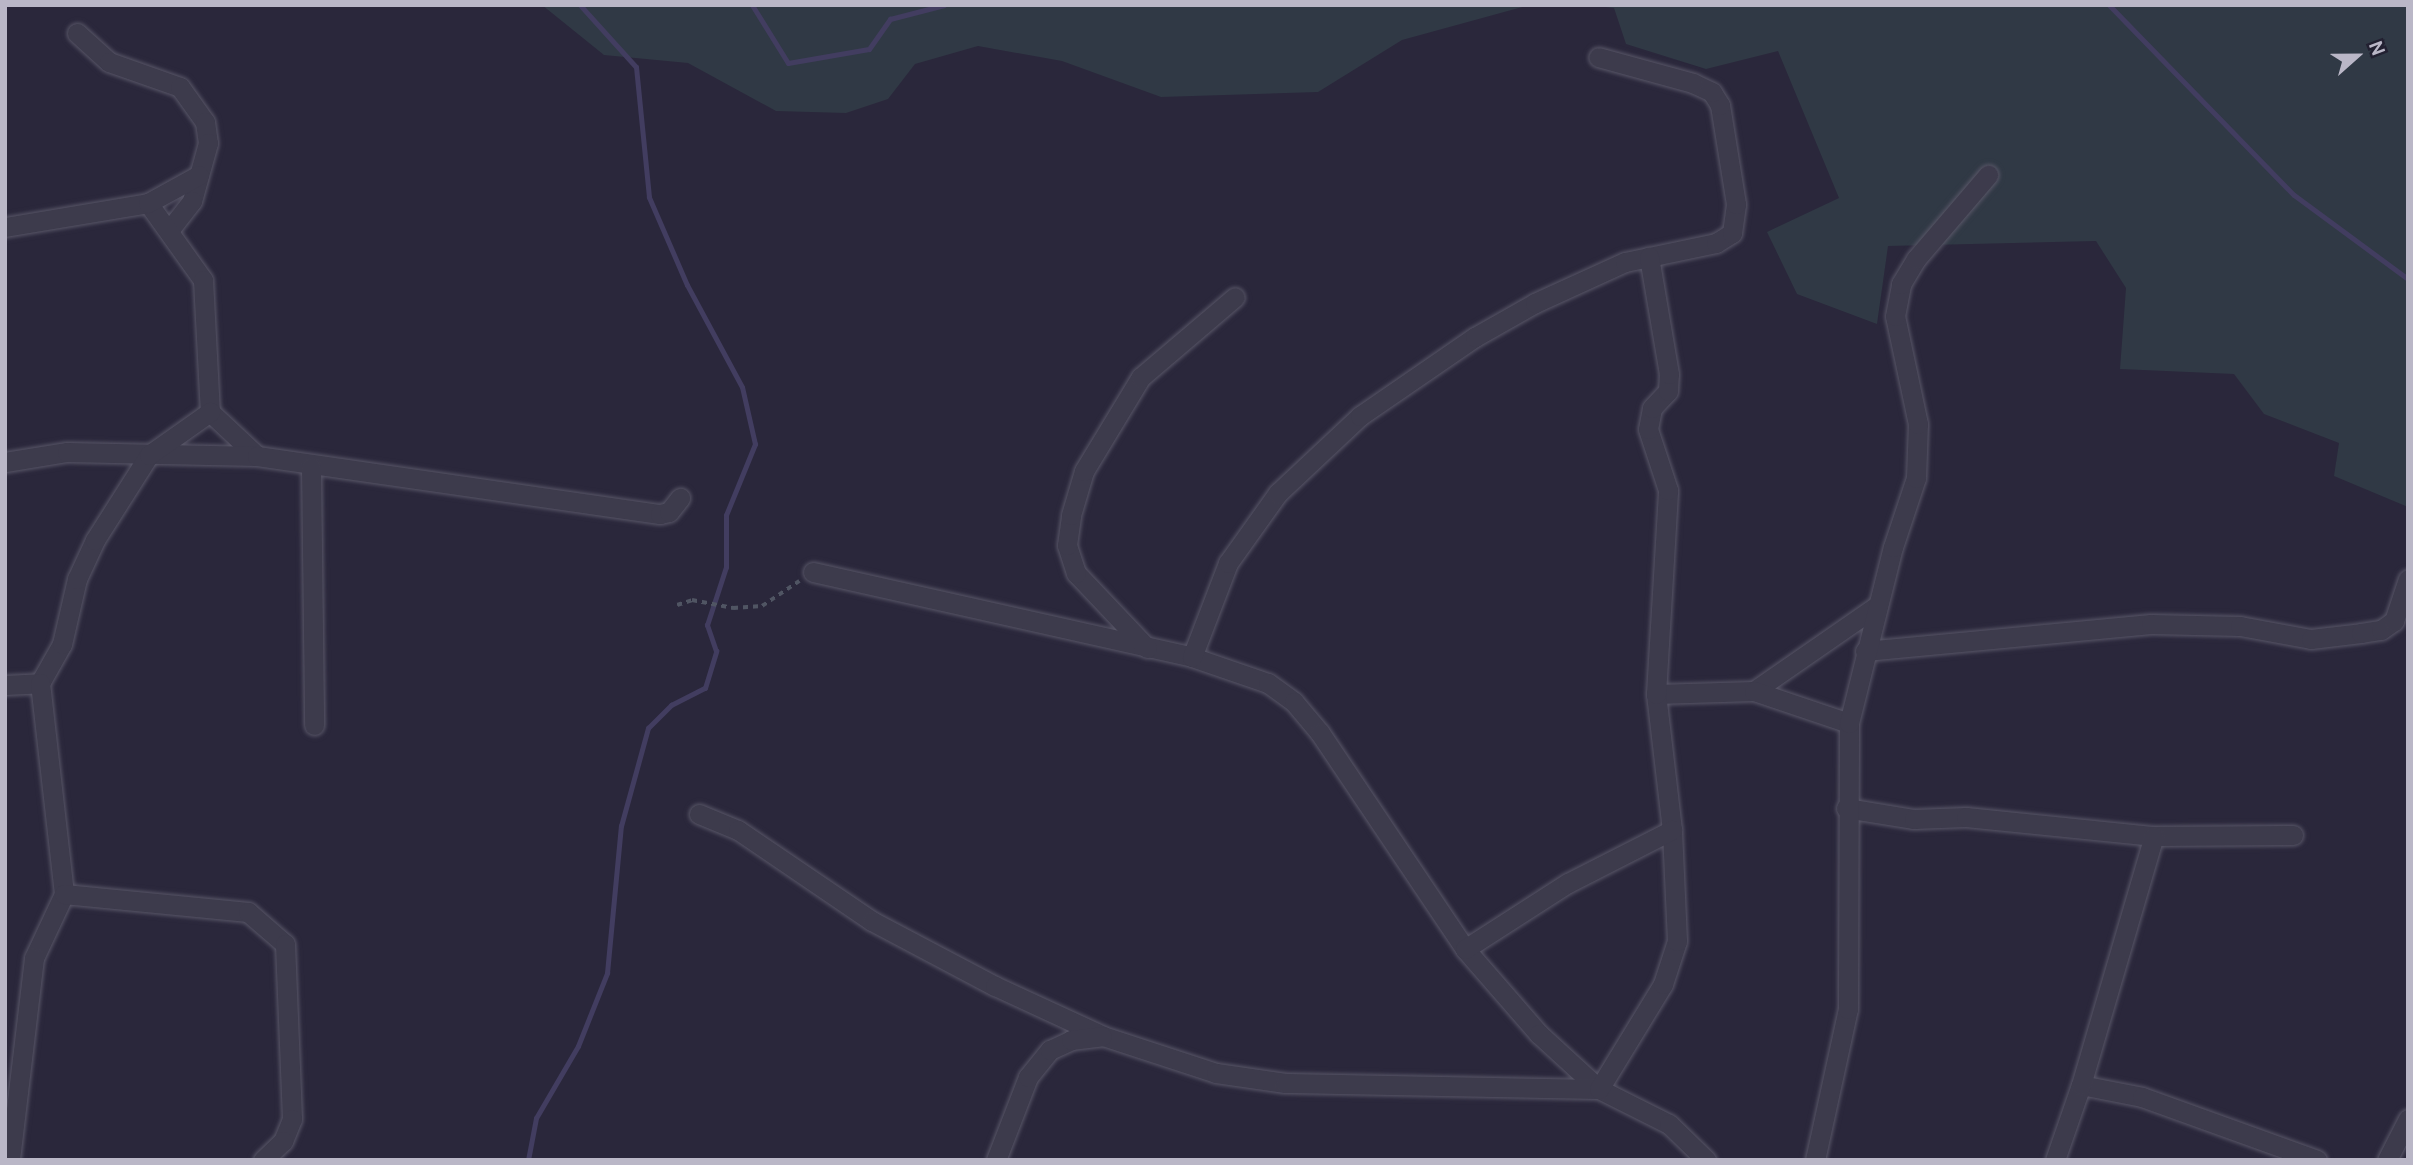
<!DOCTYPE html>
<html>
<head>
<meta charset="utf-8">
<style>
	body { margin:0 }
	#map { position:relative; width:2413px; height:1165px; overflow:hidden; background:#2a273b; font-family:Cabin,sans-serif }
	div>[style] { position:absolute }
	.green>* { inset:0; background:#303945 }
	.stream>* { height:5px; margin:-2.5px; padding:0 2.5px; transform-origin:2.5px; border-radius:2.5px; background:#423d60 }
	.path>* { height:3.5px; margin-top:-1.75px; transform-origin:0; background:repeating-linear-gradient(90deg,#505563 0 5px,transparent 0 10px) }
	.roads { filter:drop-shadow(0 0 2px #585667) drop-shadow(0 0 2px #585667) }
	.minor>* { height:19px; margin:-9.5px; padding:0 9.5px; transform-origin:9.5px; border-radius:9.5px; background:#3d3b4c }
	span { translate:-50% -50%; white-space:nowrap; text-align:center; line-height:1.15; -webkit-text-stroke:5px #222031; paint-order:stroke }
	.frame { position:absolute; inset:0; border:7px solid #bab7c7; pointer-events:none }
	.north { position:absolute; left:2322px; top:21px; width:70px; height:70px; -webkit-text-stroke:5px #222031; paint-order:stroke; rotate:69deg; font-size:19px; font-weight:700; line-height:28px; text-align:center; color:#bab7c7 }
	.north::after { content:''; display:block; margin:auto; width:24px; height:32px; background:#bab7c7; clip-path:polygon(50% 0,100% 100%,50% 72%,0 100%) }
</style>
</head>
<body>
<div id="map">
	<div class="green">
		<i style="clip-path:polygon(542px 5px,1530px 5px,1402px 40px,1318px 92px,1161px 97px,1062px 61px,978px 46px,915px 64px,888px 99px,846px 113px,776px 111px,688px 63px,604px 55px)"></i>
		<i style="clip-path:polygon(1588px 5px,2408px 5px,2408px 507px,2334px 476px,2339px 443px,2264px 414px,2234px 374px,2120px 369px,2126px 288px,2096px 241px,1888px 246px,1877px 324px,1797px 294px,1767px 232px,1839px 198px,1778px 51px,1706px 69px,1626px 44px,1614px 8px)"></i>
	</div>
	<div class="stream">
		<i style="left:752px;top:5px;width:68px;rotate:58.2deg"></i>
		<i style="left:788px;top:63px;width:82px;rotate:-9.8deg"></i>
		<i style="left:869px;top:49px;width:37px;rotate:-55deg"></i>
		<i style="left:890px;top:19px;width:56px;rotate:-14.5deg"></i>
		<i style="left:2109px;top:5px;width:265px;rotate:45.8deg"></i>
		<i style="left:2294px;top:195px;width:142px;rotate:36.4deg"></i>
		<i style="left:528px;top:1160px;width:43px;rotate:-79.2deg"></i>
		<i style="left:536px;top:1118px;width:83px;rotate:-59.7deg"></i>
		<i style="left:578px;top:1046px;width:79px;rotate:-68.3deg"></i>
		<i style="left:607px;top:973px;width:148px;rotate:-84.6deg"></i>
		<i style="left:621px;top:826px;width:102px;rotate:-74.6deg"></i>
		<i style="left:648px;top:728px;width:33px;rotate:-45deg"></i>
		<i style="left:671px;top:705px;width:38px;rotate:-27deg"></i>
		<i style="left:705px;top:688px;width:39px;rotate:-73deg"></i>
		<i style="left:716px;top:651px;width:28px;rotate:-109deg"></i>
		<i style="left:707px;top:625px;width:61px;rotate:-71.9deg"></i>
		<i style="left:726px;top:567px;width:52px;rotate:-90deg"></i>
		<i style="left:726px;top:515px;width:77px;rotate:-67.8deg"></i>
		<i style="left:755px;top:444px;width:58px;rotate:-102.8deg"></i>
		<i style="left:742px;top:387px;width:116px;rotate:-118.3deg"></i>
		<i style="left:687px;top:285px;width:96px;rotate:-113.4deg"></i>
		<i style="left:649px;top:197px;width:131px;rotate:-95.7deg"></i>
		<i style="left:636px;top:67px;width:84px;rotate:-132.1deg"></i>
	</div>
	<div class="path">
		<i style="left:677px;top:605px;width:16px;rotate:-18deg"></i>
		<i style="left:692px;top:600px;width:42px;rotate:11deg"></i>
		<i style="left:733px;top:608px;width:29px;rotate:-4deg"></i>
		<i style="left:762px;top:606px;width:45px;rotate:-34deg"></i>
	</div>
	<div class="roads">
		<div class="minor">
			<i style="left:77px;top:33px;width:43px;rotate:42.2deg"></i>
			<i style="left:109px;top:62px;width:75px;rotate:19.4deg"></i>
			<i style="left:180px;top:87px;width:43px;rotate:54.5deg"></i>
			<i style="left:205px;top:122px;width:21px;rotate:82deg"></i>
			<i style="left:208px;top:143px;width:60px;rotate:105.4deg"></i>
			<i style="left:192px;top:201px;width:37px;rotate:128deg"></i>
			<i style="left:148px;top:203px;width:95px;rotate:54.5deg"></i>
			<i style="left:203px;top:280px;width:132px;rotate:87deg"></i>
			<i style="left:210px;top:412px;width:64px;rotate:43.1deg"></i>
			<i style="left:5px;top:227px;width:145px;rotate:-9.5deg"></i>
			<i style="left:148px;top:203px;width:58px;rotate:-28.8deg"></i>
			<i style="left:5px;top:462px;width:63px;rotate:-9.2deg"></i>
			<i style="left:67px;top:452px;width:190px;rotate:1.2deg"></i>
			<i style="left:257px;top:456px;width:407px;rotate:8.2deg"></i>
			<i style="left:660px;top:514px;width:9px;rotate:-13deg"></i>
			<i style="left:669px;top:512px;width:18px;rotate:-52deg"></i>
			<i style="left:311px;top:467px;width:258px;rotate:89.3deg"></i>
			<i style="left:813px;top:572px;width:388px;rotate:12.6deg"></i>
			<i style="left:1192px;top:657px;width:80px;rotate:18.9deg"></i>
			<i style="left:1268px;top:683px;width:32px;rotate:36deg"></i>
			<i style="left:1294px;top:702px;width:40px;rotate:50deg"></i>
			<i style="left:1320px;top:733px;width:260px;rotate:56.1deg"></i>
			<i style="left:1465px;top:949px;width:113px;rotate:49deg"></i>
			<i style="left:1539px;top:1034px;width:81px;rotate:42.5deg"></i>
			<i style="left:1599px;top:1089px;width:78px;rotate:26.6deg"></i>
			<i style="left:1669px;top:1124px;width:52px;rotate:44.2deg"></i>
			<i style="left:1147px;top:648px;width:103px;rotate:-133.4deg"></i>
			<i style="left:1076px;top:573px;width:29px;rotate:-108deg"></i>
			<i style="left:1067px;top:545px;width:30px;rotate:-82deg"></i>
			<i style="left:1071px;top:515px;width:46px;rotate:-73.5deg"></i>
			<i style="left:1084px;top:471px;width:110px;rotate:-58.8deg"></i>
			<i style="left:1141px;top:377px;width:123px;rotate:-40.4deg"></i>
			<i style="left:1865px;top:651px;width:287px;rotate:-5.4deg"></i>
			<i style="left:2151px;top:624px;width:89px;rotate:1.3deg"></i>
			<i style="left:2240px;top:626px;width:72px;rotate:10.4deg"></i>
			<i style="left:2311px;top:639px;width:50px;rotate:-6.8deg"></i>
			<i style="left:2361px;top:633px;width:20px;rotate:-9deg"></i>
			<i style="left:2381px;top:630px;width:16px;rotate:-35deg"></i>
			<i style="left:2394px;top:621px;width:44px;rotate:-71.6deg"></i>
			<i style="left:1192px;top:657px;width:101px;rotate:-69deg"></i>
			<i style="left:1228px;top:563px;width:86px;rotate:-54.5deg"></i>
			<i style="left:1278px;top:493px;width:112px;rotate:-43.2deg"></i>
			<i style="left:1360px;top:416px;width:140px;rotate:-34.5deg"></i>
			<i style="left:1475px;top:337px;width:69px;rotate:-29.5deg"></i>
			<i style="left:1535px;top:303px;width:99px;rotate:-24.5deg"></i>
			<i style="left:1625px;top:262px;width:93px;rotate:-11.8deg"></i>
			<i style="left:1716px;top:243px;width:19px;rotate:-32deg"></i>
			<i style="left:1732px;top:233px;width:29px;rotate:-82deg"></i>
			<i style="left:1736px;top:204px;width:100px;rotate:-99.2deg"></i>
			<i style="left:1720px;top:105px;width:15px;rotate:-122deg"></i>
			<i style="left:1712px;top:92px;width:21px;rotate:-155deg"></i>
			<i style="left:1693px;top:83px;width:98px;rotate:-164.7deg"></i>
			<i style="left:40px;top:683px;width:45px;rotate:-60.6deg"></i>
			<i style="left:62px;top:644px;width:67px;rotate:-77deg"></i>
			<i style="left:77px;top:579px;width:43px;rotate:-65.2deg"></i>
			<i style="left:95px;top:540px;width:101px;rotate:-57.6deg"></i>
			<i style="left:149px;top:455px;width:75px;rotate:-35.2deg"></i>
			<i style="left:5px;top:685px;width:35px;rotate:-3deg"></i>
			<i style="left:40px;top:683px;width:212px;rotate:83.5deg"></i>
			<i style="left:64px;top:894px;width:71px;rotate:115.1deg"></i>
			<i style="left:34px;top:958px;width:203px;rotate:96.8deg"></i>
			<i style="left:1754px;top:691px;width:151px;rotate:-34.7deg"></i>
			<i style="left:1656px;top:694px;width:98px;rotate:-1.8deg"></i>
			<i style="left:1754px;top:691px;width:100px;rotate:18.6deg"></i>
			<i style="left:1846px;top:808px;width:69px;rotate:9.2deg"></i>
			<i style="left:1914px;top:819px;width:52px;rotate:-2.2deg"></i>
			<i style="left:1966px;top:817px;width:189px;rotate:5.8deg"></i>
			<i style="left:2154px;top:836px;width:139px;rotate:-0.4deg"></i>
			<i style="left:699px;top:814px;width:42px;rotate:22.3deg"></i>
			<i style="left:738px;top:830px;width:162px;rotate:34.2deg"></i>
			<i style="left:872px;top:921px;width:139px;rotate:27.9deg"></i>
			<i style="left:995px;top:986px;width:119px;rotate:24.8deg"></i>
			<i style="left:1103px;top:1036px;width:119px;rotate:18.1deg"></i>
			<i style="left:1216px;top:1073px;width:70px;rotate:8.2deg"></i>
			<i style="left:1285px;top:1083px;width:314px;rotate:1.1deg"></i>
			<i style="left:1599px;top:1089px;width:123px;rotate:-58.6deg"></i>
			<i style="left:1663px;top:984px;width:45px;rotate:-72deg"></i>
			<i style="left:1677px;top:941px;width:111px;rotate:-92.6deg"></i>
			<i style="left:1672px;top:830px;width:137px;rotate:-96.7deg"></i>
			<i style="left:1656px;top:694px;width:204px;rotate:-86.6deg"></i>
			<i style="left:1668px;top:490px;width:64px;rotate:-108.2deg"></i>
			<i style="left:1648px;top:429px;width:21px;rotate:-79deg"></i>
			<i style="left:1652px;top:408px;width:23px;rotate:-47deg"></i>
			<i style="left:1668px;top:391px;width:17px;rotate:-87deg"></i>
			<i style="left:1669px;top:374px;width:119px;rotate:-99.7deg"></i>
			<i style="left:64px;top:894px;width:185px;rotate:5.6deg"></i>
			<i style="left:248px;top:912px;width:49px;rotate:40.9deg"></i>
			<i style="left:285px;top:944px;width:175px;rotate:87.7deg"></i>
			<i style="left:292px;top:1119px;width:24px;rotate:112deg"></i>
			<i style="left:283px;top:1141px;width:28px;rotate:136deg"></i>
			<i style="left:1465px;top:949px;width:122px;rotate:-32.7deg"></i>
			<i style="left:1568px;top:883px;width:117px;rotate:-27deg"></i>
			<i style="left:2081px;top:1085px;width:62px;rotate:11.1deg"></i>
			<i style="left:2142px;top:1097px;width:186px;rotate:19.8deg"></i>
			<i style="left:996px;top:1160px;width:89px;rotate:-68.9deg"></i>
			<i style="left:1028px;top:1077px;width:35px;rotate:-51deg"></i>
			<i style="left:1050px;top:1050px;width:23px;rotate:-25deg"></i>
			<i style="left:1071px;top:1040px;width:31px;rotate:-7deg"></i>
			<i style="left:1815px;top:1160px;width:155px;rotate:-77.7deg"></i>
			<i style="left:1848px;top:1009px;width:286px;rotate:-89.8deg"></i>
			<i style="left:1849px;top:723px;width:181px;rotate:-76deg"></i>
			<i style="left:1893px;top:547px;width:73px;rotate:-71.6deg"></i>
			<i style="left:1916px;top:478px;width:54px;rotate:-87.9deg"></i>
			<i style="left:1918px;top:424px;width:110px;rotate:-102deg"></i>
			<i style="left:1895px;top:316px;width:33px;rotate:-79deg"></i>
			<i style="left:1901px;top:284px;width:29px;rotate:-59deg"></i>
			<i style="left:1916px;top:259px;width:111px;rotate:-49.4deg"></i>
			<i style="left:2055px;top:1160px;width:79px;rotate:-70.9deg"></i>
			<i style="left:2081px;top:1085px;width:259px;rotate:-73.7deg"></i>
			<i style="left:2387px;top:1160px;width:46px;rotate:-62.9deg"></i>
		</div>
	</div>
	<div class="frame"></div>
	<div class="north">N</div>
</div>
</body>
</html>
